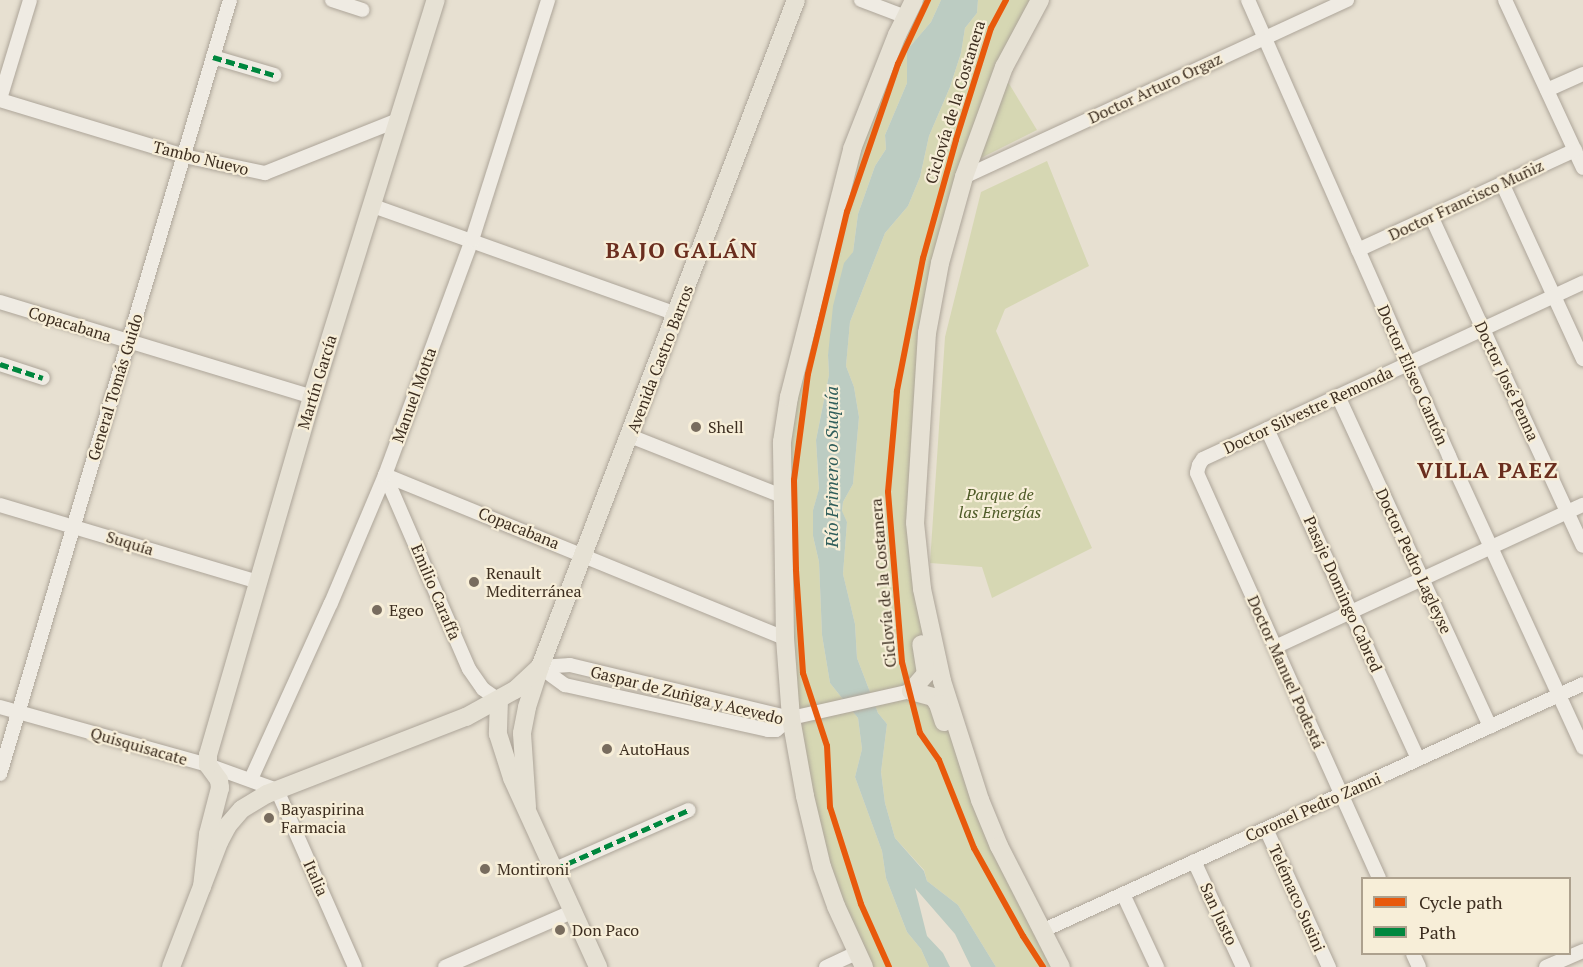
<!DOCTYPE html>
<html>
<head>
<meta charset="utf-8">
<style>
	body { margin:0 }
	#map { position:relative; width:1583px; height:967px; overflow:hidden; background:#e7e0d1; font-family:"PT Serif",serif }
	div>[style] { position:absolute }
	.green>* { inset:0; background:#d6d7b3 }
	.water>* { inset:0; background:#bcccc2 }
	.roads { filter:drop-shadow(0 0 2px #ada599) drop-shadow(0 0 2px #ada599) }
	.minor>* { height:14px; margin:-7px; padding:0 7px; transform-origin:7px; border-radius:7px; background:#efebe3 }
	.major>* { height:18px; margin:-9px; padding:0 9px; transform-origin:9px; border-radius:9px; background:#e6e1d4 }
	.quiet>* { height:4.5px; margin-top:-2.25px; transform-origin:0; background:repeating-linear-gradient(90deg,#00873e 0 9px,transparent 0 13.5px) }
	.cycleway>* { height:6px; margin:-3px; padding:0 3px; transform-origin:3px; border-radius:3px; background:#e8590c }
	.dots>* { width:16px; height:16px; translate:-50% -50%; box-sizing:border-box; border:3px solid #f7eed8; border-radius:50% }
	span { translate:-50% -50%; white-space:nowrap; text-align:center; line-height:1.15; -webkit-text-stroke:4.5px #f7eed8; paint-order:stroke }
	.street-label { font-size:16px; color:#3d2e20 }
	.poi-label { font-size:16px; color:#3d2e20 }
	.left { translate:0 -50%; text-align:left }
	.park-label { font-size:16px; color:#4d5a26; font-style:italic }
	.water-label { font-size:18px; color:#2f5d5a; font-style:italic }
	.district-label { font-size:22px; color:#6b2e1e; font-weight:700; letter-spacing:1.5px }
	.legend { position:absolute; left:1361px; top:877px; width:210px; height:78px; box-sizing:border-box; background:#f7eed8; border:2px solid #ada18e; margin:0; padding:8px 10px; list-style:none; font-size:18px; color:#3d2e20 }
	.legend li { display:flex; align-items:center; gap:12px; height:30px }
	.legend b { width:30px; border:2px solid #ada18e }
</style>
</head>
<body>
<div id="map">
	<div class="green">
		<i style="clip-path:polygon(914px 0,941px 0,931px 22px,907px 50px,907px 83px,885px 135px,886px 149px,875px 166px,858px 214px,853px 252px,828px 355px,829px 375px,816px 440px,819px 490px,813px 510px,813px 536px,819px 562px,822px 635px,830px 683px,858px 718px,862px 749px,855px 777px,882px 851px,886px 878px,907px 932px,921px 949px,929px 967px,864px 967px,836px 906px,791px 718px,782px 455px,842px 183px)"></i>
		<i style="clip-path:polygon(978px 0,1040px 0,1032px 13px,940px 263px,919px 569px,980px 800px,1061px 967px,996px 967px,958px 905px,927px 881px,924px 870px,895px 838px,885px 803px,881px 772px,887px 724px,878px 713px,857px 658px,855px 624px,843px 574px,847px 522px,842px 512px,843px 502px,853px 484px,859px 417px,854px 387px,846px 366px,850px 322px,885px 233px,908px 206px,920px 177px,929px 136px,950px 87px,961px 53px,965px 28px,977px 13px)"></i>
		<i style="clip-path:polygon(1008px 82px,1037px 130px,975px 161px)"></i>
		<i style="clip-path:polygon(1047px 161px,1089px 266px,1005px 309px,996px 331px,1092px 548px,992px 598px,982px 567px,930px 563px,945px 337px,981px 192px)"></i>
	</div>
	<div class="water">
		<i style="clip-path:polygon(941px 0,978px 0,977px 13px,965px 28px,961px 53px,950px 87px,929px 136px,920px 177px,908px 206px,885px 233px,850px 322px,846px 366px,854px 387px,859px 417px,853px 484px,843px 502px,842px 511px,847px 522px,843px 574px,855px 624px,857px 658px,878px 713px,887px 724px,881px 772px,885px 803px,895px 838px,924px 871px,927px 881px,958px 905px,996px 967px,971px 967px,955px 934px,915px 888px,927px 936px,943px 953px,950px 967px,929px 967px,921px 949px,907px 932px,886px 878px,882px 851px,855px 777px,862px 749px,858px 718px,830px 683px,822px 635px,819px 562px,813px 536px,813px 510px,819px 489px,816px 440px,829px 375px,828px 355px,833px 306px,844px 263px,853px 252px,858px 214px,875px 166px,886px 149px,885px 135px,907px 83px,907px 50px,931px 22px)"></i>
	</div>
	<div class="roads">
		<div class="minor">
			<i style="left:332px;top:0;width:32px;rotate:18deg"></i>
			<i style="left:861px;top:0;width:48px;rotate:20.7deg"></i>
			<i style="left:1248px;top:0;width:498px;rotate:66.2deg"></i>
			<i style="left:1449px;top:456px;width:321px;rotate:65.3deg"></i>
			<i style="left:1505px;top:0;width:185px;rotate:65.1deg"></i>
			<i style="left:213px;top:57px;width:64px;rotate:16.4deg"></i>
			<i style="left:1547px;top:90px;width:39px;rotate:-24deg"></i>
			<i style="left:0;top:99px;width:103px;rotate:-73.1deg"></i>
			<i style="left:0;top:100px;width:192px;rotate:16.9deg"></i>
			<i style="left:184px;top:156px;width:83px;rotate:11.9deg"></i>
			<i style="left:265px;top:173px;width:143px;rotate:-21.7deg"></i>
			<i style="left:964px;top:177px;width:422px;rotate:-24.8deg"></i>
			<i style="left:1502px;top:183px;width:194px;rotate:65.3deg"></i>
			<i style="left:373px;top:206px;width:323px;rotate:19.6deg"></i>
			<i style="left:1431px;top:216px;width:363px;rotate:65.3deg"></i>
			<i style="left:1358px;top:250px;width:239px;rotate:-24.7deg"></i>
			<i style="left:0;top:302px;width:326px;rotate:16.9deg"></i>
			<i style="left:0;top:364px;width:45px;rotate:18deg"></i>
			<i style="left:1338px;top:396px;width:364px;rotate:65.3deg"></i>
			<i style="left:1267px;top:429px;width:363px;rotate:65.4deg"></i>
			<i style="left:630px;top:436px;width:166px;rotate:21.6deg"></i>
			<i style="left:385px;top:475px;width:432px;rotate:22.2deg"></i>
			<i style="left:385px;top:475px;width:211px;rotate:66.6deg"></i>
			<i style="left:469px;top:669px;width:24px;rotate:55deg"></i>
			<i style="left:483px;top:689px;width:19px;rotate:35deg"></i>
			<i style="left:0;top:505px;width:270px;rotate:16.6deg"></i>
			<i style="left:1275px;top:647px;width:339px;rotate:-24.8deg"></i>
			<i style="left:540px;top:667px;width:30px;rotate:-4deg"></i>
			<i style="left:570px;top:665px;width:227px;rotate:13.5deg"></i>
			<i style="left:791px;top:718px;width:123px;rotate:-12.7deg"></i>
			<i style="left:540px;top:667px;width:31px;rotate:36deg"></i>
			<i style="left:565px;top:685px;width:208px;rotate:12.5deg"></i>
			<i style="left:768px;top:730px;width:8px"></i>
			<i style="left:776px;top:730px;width:19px;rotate:-39deg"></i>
			<i style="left:0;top:707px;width:216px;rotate:15.6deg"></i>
			<i style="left:208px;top:765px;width:73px;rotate:19.9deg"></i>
			<i style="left:277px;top:790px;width:193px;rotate:66.2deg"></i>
			<i style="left:0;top:774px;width:807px;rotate:-73.45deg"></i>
			<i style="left:251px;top:779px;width:193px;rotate:-65.6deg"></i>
			<i style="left:331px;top:603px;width:139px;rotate:-67.1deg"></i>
			<i style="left:385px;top:475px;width:251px;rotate:-69.7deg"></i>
			<i style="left:472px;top:240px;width:252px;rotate:-72.4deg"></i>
			<i style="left:1266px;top:829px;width:152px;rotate:65.5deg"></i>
			<i style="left:1194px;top:861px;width:117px;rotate:65.2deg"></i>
			<i style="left:555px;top:869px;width:146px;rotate:-23.8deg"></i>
			<i style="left:1379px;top:878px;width:444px;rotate:-114.2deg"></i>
			<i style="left:1197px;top:473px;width:8px;rotate:-76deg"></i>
			<i style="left:1199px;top:465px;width:7px;rotate:-56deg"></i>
			<i style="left:1203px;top:459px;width:419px;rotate:-24.9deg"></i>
			<i style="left:1123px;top:894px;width:81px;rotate:65deg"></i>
			<i style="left:1044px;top:930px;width:592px;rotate:-24.53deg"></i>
			<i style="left:1413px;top:954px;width:14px;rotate:65deg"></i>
			<i style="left:445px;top:967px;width:141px;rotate:-23.5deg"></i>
			<i style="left:826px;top:967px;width:33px;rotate:-25deg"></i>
			<i style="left:1546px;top:967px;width:40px;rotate:-23.4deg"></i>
		</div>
		<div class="major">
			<i style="left:1040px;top:0;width:76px;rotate:118.2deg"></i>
			<i style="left:1004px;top:67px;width:117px;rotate:110deg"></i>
			<i style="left:964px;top:177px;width:89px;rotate:105.6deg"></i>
			<i style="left:940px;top:263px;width:71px;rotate:100.5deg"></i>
			<i style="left:927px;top:333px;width:190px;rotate:93.6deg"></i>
			<i style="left:915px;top:523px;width:66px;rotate:83.9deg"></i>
			<i style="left:922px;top:589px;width:94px;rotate:77.7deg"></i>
			<i style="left:942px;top:681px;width:125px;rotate:72.3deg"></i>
			<i style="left:980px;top:800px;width:50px;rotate:67.6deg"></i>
			<i style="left:999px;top:846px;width:136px;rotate:62.9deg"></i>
			<i style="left:911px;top:691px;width:23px;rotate:15deg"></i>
			<i style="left:933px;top:697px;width:9px;rotate:54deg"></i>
			<i style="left:938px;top:704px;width:19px;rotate:72deg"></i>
			<i style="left:911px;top:691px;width:23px;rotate:-49deg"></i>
			<i style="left:926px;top:674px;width:30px;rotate:-99deg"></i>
			<i style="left:499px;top:700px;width:34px;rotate:92deg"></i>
			<i style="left:498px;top:734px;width:46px;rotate:72.3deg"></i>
			<i style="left:512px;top:778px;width:208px;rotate:65.5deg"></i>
			<i style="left:527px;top:807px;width:74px;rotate:-93.9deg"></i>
			<i style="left:522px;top:733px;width:26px;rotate:-79deg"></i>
			<i style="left:527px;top:707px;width:42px;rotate:-72deg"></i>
			<i style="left:540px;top:667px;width:714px;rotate:-69deg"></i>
			<i style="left:202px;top:887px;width:53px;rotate:-83.5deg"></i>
			<i style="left:208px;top:834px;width:48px;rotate:-75.4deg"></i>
			<i style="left:220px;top:788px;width:8px;rotate:-97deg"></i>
			<i style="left:219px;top:780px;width:19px;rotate:-126deg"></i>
			<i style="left:208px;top:765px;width:10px;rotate:-90deg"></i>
			<i style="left:208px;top:755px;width:373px;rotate:-73.8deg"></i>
			<i style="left:312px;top:397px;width:416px;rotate:-72.7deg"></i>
			<i style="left:171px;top:967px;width:134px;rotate:-69deg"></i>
			<i style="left:219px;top:842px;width:19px;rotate:-62deg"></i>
			<i style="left:228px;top:825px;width:21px;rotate:-49deg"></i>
			<i style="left:242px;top:809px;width:29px;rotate:-31deg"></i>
			<i style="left:267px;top:794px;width:213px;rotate:-21.2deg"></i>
			<i style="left:466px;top:717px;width:56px;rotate:-28.9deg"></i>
			<i style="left:515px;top:690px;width:33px;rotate:-43deg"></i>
			<i style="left:864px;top:967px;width:67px;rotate:-114.7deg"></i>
			<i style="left:836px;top:906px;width:41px;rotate:-109.7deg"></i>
			<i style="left:822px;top:867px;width:73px;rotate:-103.5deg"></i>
			<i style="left:805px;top:796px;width:79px;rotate:-100.2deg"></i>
			<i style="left:791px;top:718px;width:80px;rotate:-94.3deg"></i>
			<i style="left:785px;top:638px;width:196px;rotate:-90.9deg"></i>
			<i style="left:782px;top:442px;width:46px;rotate:-81.2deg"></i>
			<i style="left:789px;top:397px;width:256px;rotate:-75.7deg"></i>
			<i style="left:852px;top:149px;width:123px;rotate:-68.5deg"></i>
			<i style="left:897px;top:35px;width:39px;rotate:-64deg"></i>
		</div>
	</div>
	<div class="quiet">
		<i style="left:213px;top:57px;width:64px;rotate:16.4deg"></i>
		<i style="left:0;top:364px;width:45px;rotate:18deg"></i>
		<i style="left:555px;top:869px;width:146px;rotate:-23.8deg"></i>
	</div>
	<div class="cycleway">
		<i style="left:1006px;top:0;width:32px;rotate:118deg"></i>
		<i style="left:991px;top:28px;width:117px;rotate:107.4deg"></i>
		<i style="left:956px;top:140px;width:123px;rotate:105.6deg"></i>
		<i style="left:923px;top:258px;width:136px;rotate:101.1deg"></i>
		<i style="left:897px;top:391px;width:101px;rotate:95.1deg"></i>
		<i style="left:888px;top:492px;width:171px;rotate:85.3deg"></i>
		<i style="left:902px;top:662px;width:73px;rotate:75.8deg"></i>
		<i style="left:920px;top:733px;width:33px;rotate:55deg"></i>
		<i style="left:939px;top:760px;width:95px;rotate:68.3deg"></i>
		<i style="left:974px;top:848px;width:101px;rotate:60.9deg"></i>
		<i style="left:1023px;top:936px;width:37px;rotate:57deg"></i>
		<i style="left:889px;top:967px;width:69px;rotate:-114deg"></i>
		<i style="left:861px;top:904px;width:102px;rotate:-107.7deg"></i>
		<i style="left:830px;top:807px;width:61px;rotate:-92.8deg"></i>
		<i style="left:827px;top:746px;width:77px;rotate:-108.2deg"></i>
		<i style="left:803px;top:673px;width:104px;rotate:-93.9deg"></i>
		<i style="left:796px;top:569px;width:89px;rotate:-91.3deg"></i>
		<i style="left:794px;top:480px;width:107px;rotate:-82.5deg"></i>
		<i style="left:808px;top:374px;width:167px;rotate:-76.5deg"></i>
		<i style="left:847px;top:212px;width:157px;rotate:-71deg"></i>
		<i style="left:898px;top:64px;width:71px;rotate:-64.9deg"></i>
	</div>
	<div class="dots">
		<i style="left:696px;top:427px;background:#786c5e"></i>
		<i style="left:474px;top:582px;background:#786c5e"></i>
		<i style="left:377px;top:610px;background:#786c5e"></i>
		<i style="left:607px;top:749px;background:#786c5e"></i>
		<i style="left:269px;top:818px;background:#786c5e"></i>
		<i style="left:485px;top:869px;background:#786c5e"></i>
		<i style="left:560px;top:930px;background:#786c5e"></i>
	</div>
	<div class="street-label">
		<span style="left:1155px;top:88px;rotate:-25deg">Doctor Arturo Orgaz</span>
		<span style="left:955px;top:102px;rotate:-73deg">Ciclovía de la Costanera</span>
		<span style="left:201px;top:158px;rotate:14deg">Tambo Nuevo</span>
		<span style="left:1466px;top:200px;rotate:-25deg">Doctor Francisco Muñiz</span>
		<span style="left:70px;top:324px;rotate:17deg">Copacabana</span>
		<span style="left:660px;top:359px;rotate:-69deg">Avenida Castro Barros</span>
		<span style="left:1413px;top:375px;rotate:66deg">Doctor Eliseo Cantón</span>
		<span style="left:1507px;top:381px;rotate:65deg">Doctor José Penna</span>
		<span style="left:317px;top:382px;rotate:-73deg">Martín García</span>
		<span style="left:115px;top:387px;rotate:-73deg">General Tomás Guido</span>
		<span style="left:414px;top:395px;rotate:-70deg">Manuel Motta</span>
		<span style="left:1308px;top:410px;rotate:-25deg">Doctor Silvestre Remonda</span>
		<span style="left:519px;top:528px;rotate:22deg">Copacabana</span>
		<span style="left:130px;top:543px;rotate:17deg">Suquía</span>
		<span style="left:1414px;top:561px;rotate:65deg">Doctor Pedro Lagleyse</span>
		<span style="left:883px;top:583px;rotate:-95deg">Ciclovía de la Costanera</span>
		<span style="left:436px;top:592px;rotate:67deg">Emilio Caraffa</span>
		<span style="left:1343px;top:594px;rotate:66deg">Pasaje Domingo Cabred</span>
		<span style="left:1286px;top:672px;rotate:66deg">Doctor Manuel Podestá</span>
		<span style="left:687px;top:695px;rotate:14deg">Gaspar de Zuñiga y Acevedo</span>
		<span style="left:139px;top:746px;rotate:16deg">Quisquisacate</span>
		<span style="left:1313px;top:807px;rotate:-24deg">Coronel Pedro Zanni</span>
		<span style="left:316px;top:878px;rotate:66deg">Italia</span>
		<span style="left:1297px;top:898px;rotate:66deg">Telémaco Susini</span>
		<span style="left:1219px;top:914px;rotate:65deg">San Justo</span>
	</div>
	<div class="poi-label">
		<span class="left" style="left:708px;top:427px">Shell</span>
		<span class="left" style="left:486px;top:582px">Renault<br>Mediterránea</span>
		<span class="left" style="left:389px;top:610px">Egeo</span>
		<span class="left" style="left:619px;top:749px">AutoHaus</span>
		<span class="left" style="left:281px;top:818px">Bayaspirina<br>Farmacia</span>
		<span class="left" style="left:497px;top:869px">Montironi</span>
		<span class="left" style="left:572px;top:930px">Don Paco</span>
	</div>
	<div class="park-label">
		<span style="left:1000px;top:503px">Parque de<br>las Energías</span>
	</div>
	<div class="water-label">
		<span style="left:831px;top:467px;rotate:-90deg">Río Primero o Suquía</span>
	</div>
	<div class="district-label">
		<span style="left:682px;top:250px">BAJO GALÁN</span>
		<span style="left:1488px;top:470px">VILLA PAEZ</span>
	</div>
	<ul class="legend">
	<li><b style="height:8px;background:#e8590c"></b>Cycle path</li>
	<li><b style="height:8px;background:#00873e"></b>Path</li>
	</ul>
</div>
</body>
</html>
